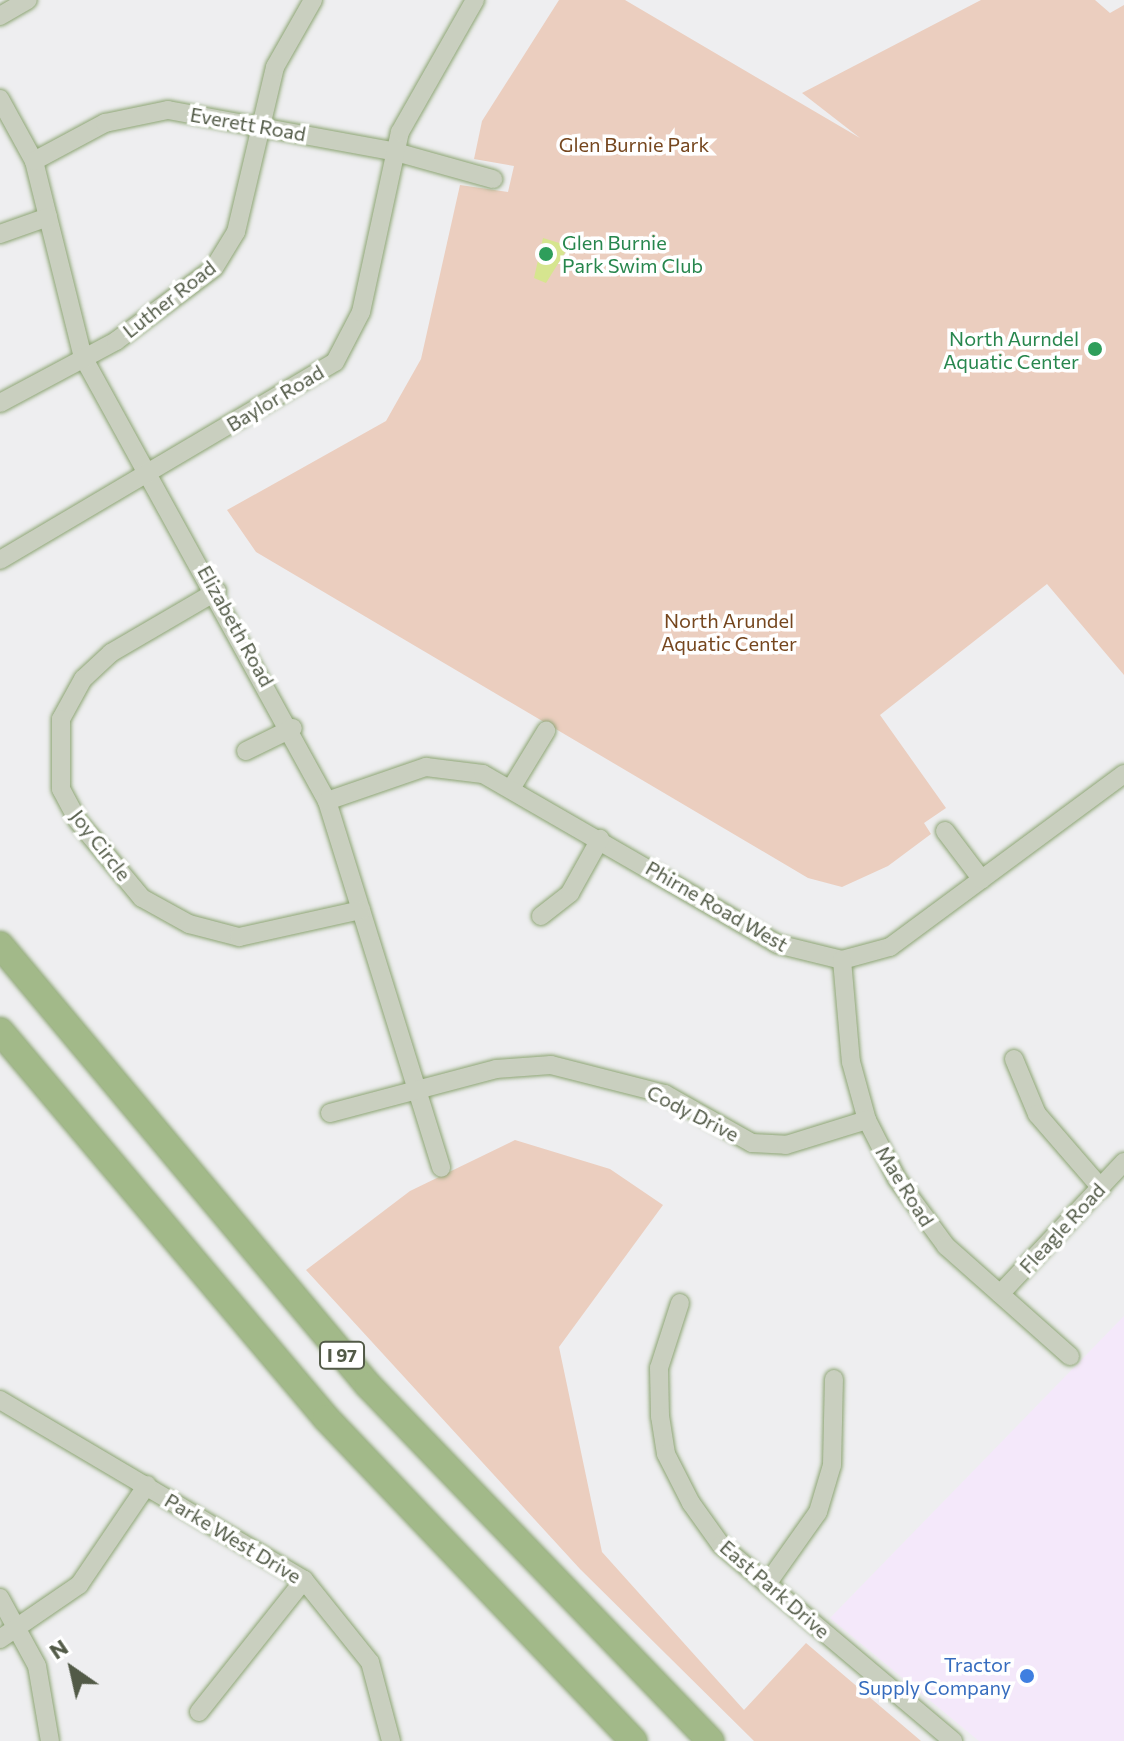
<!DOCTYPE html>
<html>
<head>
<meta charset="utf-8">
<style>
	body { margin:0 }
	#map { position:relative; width:1124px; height:1741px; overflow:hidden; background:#eeeef0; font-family:Commissioner,sans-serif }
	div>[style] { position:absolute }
	.commercial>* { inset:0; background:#f4e8fa }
	.green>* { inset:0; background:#ebcebf }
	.water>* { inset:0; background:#d6e58f }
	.roads { filter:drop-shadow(0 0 2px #8da574) drop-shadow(0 0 2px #8da574) }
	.minor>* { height:18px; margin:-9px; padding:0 9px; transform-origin:9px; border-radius:9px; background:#c9cfbf }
	.highway>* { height:26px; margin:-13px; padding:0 13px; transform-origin:13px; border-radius:13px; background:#a2b989 }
	.dots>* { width:22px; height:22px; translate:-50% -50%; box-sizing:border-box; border:4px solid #fff; border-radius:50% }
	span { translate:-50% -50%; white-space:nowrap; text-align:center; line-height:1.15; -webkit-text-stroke:7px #fff; paint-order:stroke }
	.shield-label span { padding:2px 6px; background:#fff; border:2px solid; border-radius:6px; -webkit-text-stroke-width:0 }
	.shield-label { font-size:18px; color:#525a47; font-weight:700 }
	.street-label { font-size:20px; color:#525a47 }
	.park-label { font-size:20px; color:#75461e }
	.leisure-label { font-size:20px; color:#27864d }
	.left { translate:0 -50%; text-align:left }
	.right { translate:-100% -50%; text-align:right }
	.shop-label { font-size:20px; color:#366cbe }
	.north { position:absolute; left:32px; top:1629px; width:80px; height:80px; -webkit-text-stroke:6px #fff; paint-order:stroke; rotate:326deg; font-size:22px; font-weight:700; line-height:32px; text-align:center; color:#525a47 }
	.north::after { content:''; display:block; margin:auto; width:28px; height:36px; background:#525a47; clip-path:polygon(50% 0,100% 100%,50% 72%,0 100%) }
</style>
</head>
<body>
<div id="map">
	<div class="commercial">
		<i style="clip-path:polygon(1124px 1316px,1124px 1741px,979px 1741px,830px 1618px)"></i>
	</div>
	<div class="green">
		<i style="clip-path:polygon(559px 0,625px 0,860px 138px,802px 93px,981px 0,1095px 0,1110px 13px,1124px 5px,1124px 675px,1047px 584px,880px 715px,946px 808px,924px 823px,931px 834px,888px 866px,842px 887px,808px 878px,256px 552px,227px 510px,386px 421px,421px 359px,460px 185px,508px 192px,514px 166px,474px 159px,482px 121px)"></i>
		<i style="clip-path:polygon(515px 1140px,610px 1169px,663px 1205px,559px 1347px,602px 1552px,744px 1710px,806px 1643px,921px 1741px,754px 1741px,580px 1569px,306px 1270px,410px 1191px)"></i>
	</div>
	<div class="water">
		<i style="clip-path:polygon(543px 238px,569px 246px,546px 283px,534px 278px)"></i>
	</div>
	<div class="roads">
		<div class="minor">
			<i style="left:0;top:16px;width:32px;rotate:-30deg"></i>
			<i style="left:0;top:99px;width:71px;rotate:61.3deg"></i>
			<i style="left:34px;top:161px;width:202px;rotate:76deg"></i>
			<i style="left:83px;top:357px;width:507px;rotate:61.21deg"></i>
			<i style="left:327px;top:801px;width:384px;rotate:72.7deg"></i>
			<i style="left:34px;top:161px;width:81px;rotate:-28.2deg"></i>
			<i style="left:105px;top:123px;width:64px;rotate:-11.7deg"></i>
			<i style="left:168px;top:110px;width:232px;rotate:10.4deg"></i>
			<i style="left:396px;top:152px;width:101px;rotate:15.6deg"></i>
			<i style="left:0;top:234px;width:51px;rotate:-19.5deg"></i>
			<i style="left:0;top:403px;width:132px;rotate:-28.1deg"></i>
			<i style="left:116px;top:341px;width:122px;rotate:-36.7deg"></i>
			<i style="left:214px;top:268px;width:42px;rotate:-58.6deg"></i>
			<i style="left:236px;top:232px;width:170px;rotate:-76.7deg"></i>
			<i style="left:275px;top:67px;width:77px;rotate:-60.4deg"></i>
			<i style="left:0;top:560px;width:389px;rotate:-30.6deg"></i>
			<i style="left:335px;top:362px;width:56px;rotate:-62.5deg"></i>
			<i style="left:361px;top:312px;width:184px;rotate:-77.8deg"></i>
			<i style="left:400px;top:132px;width:152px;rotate:-60.4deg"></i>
			<i style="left:217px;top:591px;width:123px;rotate:149.7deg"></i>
			<i style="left:111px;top:653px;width:38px;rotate:137deg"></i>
			<i style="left:83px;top:679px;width:46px;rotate:118.8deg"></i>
			<i style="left:61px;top:719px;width:70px;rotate:90deg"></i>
			<i style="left:61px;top:789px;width:36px;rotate:62deg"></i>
			<i style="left:78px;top:821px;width:100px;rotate:50.3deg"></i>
			<i style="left:142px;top:898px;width:54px;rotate:29deg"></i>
			<i style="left:189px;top:924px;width:52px;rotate:14.6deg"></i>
			<i style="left:239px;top:937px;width:125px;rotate:-12.5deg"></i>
			<i style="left:246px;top:751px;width:52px;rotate:-26.1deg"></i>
			<i style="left:512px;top:787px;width:66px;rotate:-58.7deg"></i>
			<i style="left:327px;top:801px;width:105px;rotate:-19deg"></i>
			<i style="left:426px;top:767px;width:57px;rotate:7deg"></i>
			<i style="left:483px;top:774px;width:340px;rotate:30deg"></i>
			<i style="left:777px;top:944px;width:67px;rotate:13.8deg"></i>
			<i style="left:842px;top:960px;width:50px;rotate:-15.2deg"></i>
			<i style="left:890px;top:947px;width:291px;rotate:-36.5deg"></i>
			<i style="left:945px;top:831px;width:61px;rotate:52.9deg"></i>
			<i style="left:541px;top:916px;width:37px;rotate:-38deg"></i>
			<i style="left:570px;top:893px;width:62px;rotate:-60.9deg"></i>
			<i style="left:842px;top:960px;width:102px;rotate:85deg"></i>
			<i style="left:851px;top:1062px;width:60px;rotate:74.6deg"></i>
			<i style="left:867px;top:1120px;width:66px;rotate:63deg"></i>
			<i style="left:897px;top:1179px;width:83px;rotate:53.8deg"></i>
			<i style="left:946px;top:1246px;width:166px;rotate:41.6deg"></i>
			<i style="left:1014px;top:1059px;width:60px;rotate:67.3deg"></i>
			<i style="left:1037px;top:1114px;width:98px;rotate:49.1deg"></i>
			<i style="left:330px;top:1113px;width:172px;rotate:-14.8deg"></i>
			<i style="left:496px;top:1069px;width:55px;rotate:-4.2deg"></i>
			<i style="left:551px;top:1065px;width:118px;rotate:14.3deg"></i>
			<i style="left:665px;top:1094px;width:100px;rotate:29.4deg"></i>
			<i style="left:752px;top:1143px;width:34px;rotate:3deg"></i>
			<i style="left:786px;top:1145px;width:85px;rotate:-17.2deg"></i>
			<i style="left:1000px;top:1294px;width:181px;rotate:-46.8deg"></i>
			<i style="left:680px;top:1303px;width:68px;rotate:107.9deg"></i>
			<i style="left:659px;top:1368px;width:48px;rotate:88.8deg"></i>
			<i style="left:660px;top:1416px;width:38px;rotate:81deg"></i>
			<i style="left:666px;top:1454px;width:55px;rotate:63deg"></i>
			<i style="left:691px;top:1503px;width:52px;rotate:54.5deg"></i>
			<i style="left:721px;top:1545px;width:304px;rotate:40.2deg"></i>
			<i style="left:0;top:1400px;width:353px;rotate:30.6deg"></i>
			<i style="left:304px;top:1580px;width:105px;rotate:51.2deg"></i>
			<i style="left:370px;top:1662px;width:82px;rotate:75.1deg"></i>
			<i style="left:767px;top:1584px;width:88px;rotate:-54.7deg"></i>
			<i style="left:818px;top:1512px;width:49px;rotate:-73.4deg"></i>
			<i style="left:832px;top:1465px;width:86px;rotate:-88.7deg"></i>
			<i style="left:0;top:1598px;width:77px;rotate:61.4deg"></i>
			<i style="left:37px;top:1666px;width:76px;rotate:80.2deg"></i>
			<i style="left:0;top:1639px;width:96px;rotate:-34.4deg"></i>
			<i style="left:79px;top:1585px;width:121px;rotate:-55.8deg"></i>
			<i style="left:199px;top:1712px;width:169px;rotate:-51.5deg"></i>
		</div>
		<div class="highway">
			<i style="left:0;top:945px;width:574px;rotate:50.09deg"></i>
			<i style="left:368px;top:1385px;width:494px;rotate:46.1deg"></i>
			<i style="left:0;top:1031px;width:506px;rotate:49.89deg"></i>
			<i style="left:326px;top:1418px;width:446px;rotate:46.4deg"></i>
		</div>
	</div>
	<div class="dots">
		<i style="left:546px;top:254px;background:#2e9e5b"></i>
		<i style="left:1095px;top:349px;background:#2e9e5b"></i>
		<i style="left:1027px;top:1676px;background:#3f7fe0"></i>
	</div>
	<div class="shield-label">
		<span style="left:342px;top:1355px">I 97</span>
	</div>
	<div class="street-label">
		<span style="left:248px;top:124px;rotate:10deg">Everett Road</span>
		<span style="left:169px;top:299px;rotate:-38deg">Luther Road</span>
		<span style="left:275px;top:398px;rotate:-31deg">Baylor Road</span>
		<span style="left:236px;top:626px;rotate:61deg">Elizabeth Road</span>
		<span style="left:101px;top:845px;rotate:52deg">Joy Circle</span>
		<span style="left:717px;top:906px;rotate:30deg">Phirne Road West</span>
		<span style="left:693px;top:1113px;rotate:27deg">Cody Drive</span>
		<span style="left:905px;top:1186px;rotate:58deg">Mae Road</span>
		<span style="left:1062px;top:1228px;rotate:-47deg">Fleagle Road</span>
		<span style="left:233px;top:1538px;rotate:31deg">Parke West Drive</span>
		<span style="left:775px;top:1589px;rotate:41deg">East Park Drive</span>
	</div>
	<div class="park-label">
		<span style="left:634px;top:144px">Glen Burnie Park</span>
		<span style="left:729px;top:632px">North Arundel<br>Aquatic Center</span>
	</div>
	<div class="leisure-label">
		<span class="left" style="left:562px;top:254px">Glen Burnie<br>Park Swim Club</span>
		<span class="right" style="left:1079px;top:350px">North Aurndel<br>Aquatic Center</span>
	</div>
	<div class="shop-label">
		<span class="right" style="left:1011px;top:1676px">Tractor<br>Supply Company</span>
	</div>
	<div class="north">N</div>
</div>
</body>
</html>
